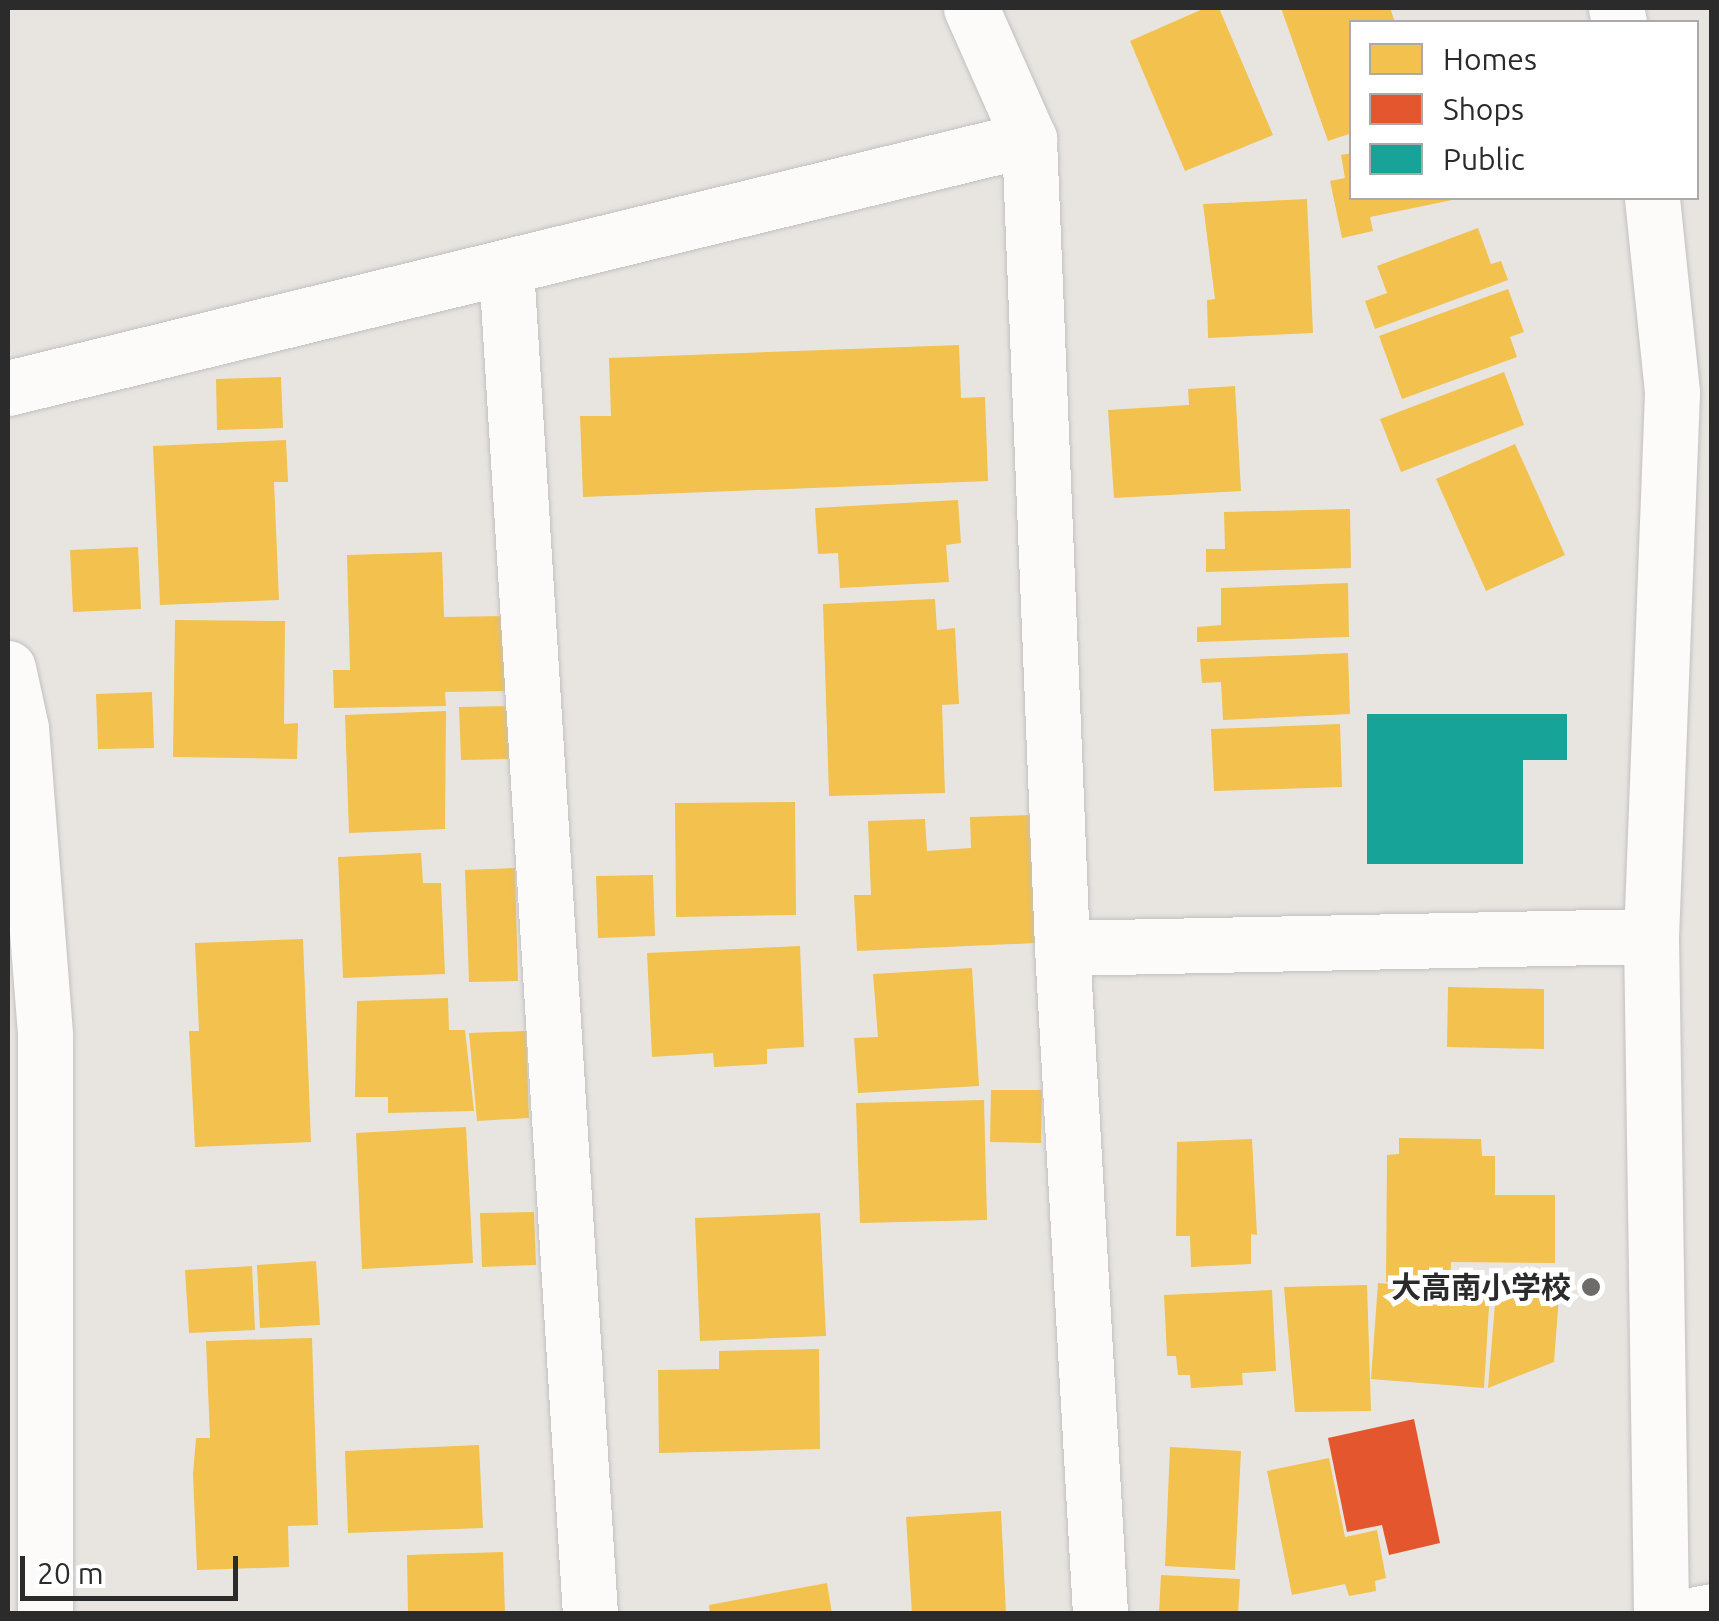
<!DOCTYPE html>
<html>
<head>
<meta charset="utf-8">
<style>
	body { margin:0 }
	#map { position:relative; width:1719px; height:1621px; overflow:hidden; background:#e8e5e1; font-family:Ubuntu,"Noto Sans JP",sans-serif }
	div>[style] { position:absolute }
	.homes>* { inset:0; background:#f2c14e }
	.shops>* { inset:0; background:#e4572e }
	.public>* { inset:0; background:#17a398 }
	.roads { filter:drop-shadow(0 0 2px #c2c1c1) drop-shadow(0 0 2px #c2c1c1) }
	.minor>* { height:55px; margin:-27.5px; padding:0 27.5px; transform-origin:27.5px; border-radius:27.5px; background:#fcfbfa }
	.dots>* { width:28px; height:28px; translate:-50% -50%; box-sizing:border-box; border:5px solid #fff; border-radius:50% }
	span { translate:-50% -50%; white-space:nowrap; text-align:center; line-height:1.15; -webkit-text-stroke:10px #fff; paint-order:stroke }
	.poi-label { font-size:30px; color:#2b2b2b; font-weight:700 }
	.right { translate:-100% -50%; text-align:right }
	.frame { position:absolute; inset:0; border:10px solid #2b2b2b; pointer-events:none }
	.legend { position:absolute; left:1349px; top:20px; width:350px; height:180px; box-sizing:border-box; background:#fff; border:2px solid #aaa; margin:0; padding:12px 18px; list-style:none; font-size:30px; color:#2b2b2b }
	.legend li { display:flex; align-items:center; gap:20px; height:50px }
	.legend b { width:50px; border:2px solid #aaa }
	.scale { position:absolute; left:20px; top:1556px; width:218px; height:45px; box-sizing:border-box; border:5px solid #2b2b2b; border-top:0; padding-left:12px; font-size:30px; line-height:35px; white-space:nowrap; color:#2b2b2b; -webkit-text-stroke:8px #fff; paint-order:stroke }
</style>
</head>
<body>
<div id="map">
	<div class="homes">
		<i style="clip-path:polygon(1205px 8px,1219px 8px,1273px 135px,1185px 171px,1130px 41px)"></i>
		<i style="clip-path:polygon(1281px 8px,1390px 8px,1395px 22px,1352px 22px,1352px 133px,1328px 141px)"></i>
		<i style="clip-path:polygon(1352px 153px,1352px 198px,1457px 199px,1370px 217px,1373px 231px,1342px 238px,1330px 181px,1345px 178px,1341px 155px)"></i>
		<i style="clip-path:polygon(1307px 199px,1313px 333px,1208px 338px,1207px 300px,1215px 299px,1203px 204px)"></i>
		<i style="clip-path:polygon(1478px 228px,1491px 264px,1501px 261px,1508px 280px,1375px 329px,1365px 301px,1387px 293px,1377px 266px)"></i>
		<i style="clip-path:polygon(1508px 289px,1524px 332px,1510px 337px,1517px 357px,1402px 399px,1379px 336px)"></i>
		<i style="clip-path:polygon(959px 345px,961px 398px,985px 397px,988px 481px,583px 497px,580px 416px,611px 416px,609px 358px)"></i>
		<i style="clip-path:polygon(1504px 372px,1524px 425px,1401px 472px,1380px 419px)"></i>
		<i style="clip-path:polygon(281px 377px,283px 428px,217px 430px,216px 379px)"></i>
		<i style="clip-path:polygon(1235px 386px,1241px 491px,1114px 498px,1108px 410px,1189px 405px,1188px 389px)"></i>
		<i style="clip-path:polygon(286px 440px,288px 482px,274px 482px,279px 600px,160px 605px,153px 446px)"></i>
		<i style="clip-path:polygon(1515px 444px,1565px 555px,1486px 591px,1436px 479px)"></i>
		<i style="clip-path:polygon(958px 500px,961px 543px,946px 545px,949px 582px,840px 588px,838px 553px,818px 554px,815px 508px)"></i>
		<i style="clip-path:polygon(1350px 509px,1351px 568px,1206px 572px,1206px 549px,1225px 549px,1224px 512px)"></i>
		<i style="clip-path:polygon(138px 547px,141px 609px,73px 612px,70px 550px)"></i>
		<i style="clip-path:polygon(442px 552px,444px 617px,506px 616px,507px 691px,445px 692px,446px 706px,334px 708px,333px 670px,350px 670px,347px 555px)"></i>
		<i style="clip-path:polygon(1348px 583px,1349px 637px,1197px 642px,1197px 627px,1221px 625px,1221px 588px)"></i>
		<i style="clip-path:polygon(935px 599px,937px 630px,955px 628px,959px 704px,942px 705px,945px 793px,829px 796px,823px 604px)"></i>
		<i style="clip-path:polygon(175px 620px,285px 621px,284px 724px,298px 723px,297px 759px,173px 757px)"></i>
		<i style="clip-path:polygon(1348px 653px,1350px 714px,1223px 720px,1221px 682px,1202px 683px,1200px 659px)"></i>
		<i style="clip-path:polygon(152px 692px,154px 748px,98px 749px,96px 694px)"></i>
		<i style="clip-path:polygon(514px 706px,515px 759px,461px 760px,459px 707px)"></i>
		<i style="clip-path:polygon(446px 711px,445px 829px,349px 833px,345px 715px)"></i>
		<i style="clip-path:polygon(1340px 724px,1342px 787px,1214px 791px,1211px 729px)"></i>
		<i style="clip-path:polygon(795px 802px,796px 915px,676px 917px,675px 803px)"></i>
		<i style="clip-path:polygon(1031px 815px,1036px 943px,857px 951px,854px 895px,871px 895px,868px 821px,925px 819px,927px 851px,971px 848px,970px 817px)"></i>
		<i style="clip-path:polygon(421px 853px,423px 883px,441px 883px,445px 974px,343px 978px,338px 857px)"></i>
		<i style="clip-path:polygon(515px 868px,518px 981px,469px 982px,465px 870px)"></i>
		<i style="clip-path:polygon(653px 875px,655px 936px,598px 938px,596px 876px)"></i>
		<i style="clip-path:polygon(303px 939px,311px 1142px,195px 1147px,189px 1031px,199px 1031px,195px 943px)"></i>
		<i style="clip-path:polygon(800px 946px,804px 1047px,767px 1049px,767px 1064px,714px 1067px,713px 1053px,652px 1057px,647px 953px)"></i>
		<i style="clip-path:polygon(972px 968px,979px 1086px,858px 1093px,854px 1038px,878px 1037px,873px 974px)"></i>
		<i style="clip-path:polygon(1448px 987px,1544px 989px,1544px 1049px,1447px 1047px)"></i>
		<i style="clip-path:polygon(448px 998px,449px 1030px,465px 1030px,474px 1111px,388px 1113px,388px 1097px,355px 1097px,357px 1001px)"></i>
		<i style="clip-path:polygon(526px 1031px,529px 1118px,477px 1121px,469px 1033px)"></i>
		<i style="clip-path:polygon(991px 1090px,1042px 1090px,1041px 1143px,990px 1142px)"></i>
		<i style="clip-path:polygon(984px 1100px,987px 1220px,860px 1223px,856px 1103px)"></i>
		<i style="clip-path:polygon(466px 1127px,473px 1263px,362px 1269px,356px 1133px)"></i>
		<i style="clip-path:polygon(1399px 1138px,1481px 1139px,1482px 1156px,1495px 1156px,1495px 1195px,1555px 1195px,1555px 1263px,1451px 1262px,1450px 1282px,1386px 1282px,1387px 1155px,1399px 1154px)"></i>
		<i style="clip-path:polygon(1252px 1139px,1257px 1235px,1251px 1234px,1251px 1264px,1191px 1267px,1190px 1236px,1176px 1236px,1177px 1142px)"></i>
		<i style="clip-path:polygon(534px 1212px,536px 1265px,482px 1267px,480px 1213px)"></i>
		<i style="clip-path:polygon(820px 1213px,826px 1336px,700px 1341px,695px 1218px)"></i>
		<i style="clip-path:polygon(316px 1261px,320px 1325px,260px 1328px,257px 1265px)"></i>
		<i style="clip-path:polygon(252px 1266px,255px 1330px,189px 1333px,185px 1270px)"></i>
		<i style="clip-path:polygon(1378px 1283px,1490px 1291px,1484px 1388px,1371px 1379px)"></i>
		<i style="clip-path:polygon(1367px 1285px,1371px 1411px,1295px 1412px,1284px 1287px)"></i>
		<i style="clip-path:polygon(1272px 1290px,1276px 1371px,1242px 1373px,1243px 1385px,1191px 1388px,1190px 1375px,1178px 1375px,1176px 1356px,1167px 1356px,1164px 1295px)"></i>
		<i style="clip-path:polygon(1496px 1292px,1559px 1296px,1554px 1362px,1488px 1388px)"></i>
		<i style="clip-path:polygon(312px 1338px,318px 1525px,288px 1526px,289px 1567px,197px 1570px,193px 1474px,196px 1438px,210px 1438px,206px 1341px)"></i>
		<i style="clip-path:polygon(819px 1349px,820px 1449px,659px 1453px,658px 1370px,719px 1369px,719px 1351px)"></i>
		<i style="clip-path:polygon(479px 1445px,483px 1528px,348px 1533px,345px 1451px)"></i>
		<i style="clip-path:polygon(1170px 1447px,1241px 1451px,1235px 1570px,1165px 1566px)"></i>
		<i style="clip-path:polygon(1329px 1458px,1345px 1537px,1377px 1530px,1386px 1578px,1375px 1581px,1376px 1591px,1349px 1596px,1345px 1584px,1292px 1595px,1267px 1471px)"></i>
		<i style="clip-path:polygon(1001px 1511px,1006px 1614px,912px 1614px,906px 1517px)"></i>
		<i style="clip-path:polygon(503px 1552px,505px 1614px,408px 1614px,407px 1555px)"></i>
		<i style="clip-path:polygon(1161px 1575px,1240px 1579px,1238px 1614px,1159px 1614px)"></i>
		<i style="clip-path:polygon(827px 1583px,832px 1614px,710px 1614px,709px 1605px)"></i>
	</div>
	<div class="shops">
		<i style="clip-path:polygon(1414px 1419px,1440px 1543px,1389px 1555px,1382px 1525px,1347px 1532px,1328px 1438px)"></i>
	</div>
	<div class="public">
		<i style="clip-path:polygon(1367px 714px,1567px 714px,1567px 760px,1523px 760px,1523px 864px,1367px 864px)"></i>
	</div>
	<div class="roads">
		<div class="minor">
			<i style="left:971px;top:8px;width:143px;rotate:66.1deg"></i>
			<i style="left:1029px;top:139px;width:810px;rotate:87.66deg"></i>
			<i style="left:1062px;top:948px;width:667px;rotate:86.73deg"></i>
			<i style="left:1616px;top:8px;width:14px;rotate:78deg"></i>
			<i style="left:1652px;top:198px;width:196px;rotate:84.1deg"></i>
			<i style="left:1672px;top:393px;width:543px;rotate:92.21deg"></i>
			<i style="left:1651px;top:936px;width:678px;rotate:89.15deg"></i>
			<i style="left:506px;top:268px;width:1349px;rotate:86.43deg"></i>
			<i style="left:8px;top:388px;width:1051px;rotate:-13.71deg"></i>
			<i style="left:8px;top:668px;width:61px;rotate:77.8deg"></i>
			<i style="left:21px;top:728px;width:309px;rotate:85.5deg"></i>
			<i style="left:45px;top:1036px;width:578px;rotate:90deg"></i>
			<i style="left:1062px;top:948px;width:589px;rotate:-1.17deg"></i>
			<i style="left:1697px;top:1614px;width:15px;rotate:-11deg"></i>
		</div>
	</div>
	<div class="dots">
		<i style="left:1591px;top:1287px;background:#6d6c6b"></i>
	</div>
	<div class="poi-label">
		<span class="right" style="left:1571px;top:1287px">大高南小学校</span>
	</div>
	<div class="frame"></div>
	<ul class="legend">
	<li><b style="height:28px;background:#f2c14e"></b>Homes</li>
	<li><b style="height:28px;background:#e4572e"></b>Shops</li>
	<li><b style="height:28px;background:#17a398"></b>Public</li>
	</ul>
	<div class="scale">20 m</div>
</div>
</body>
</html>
